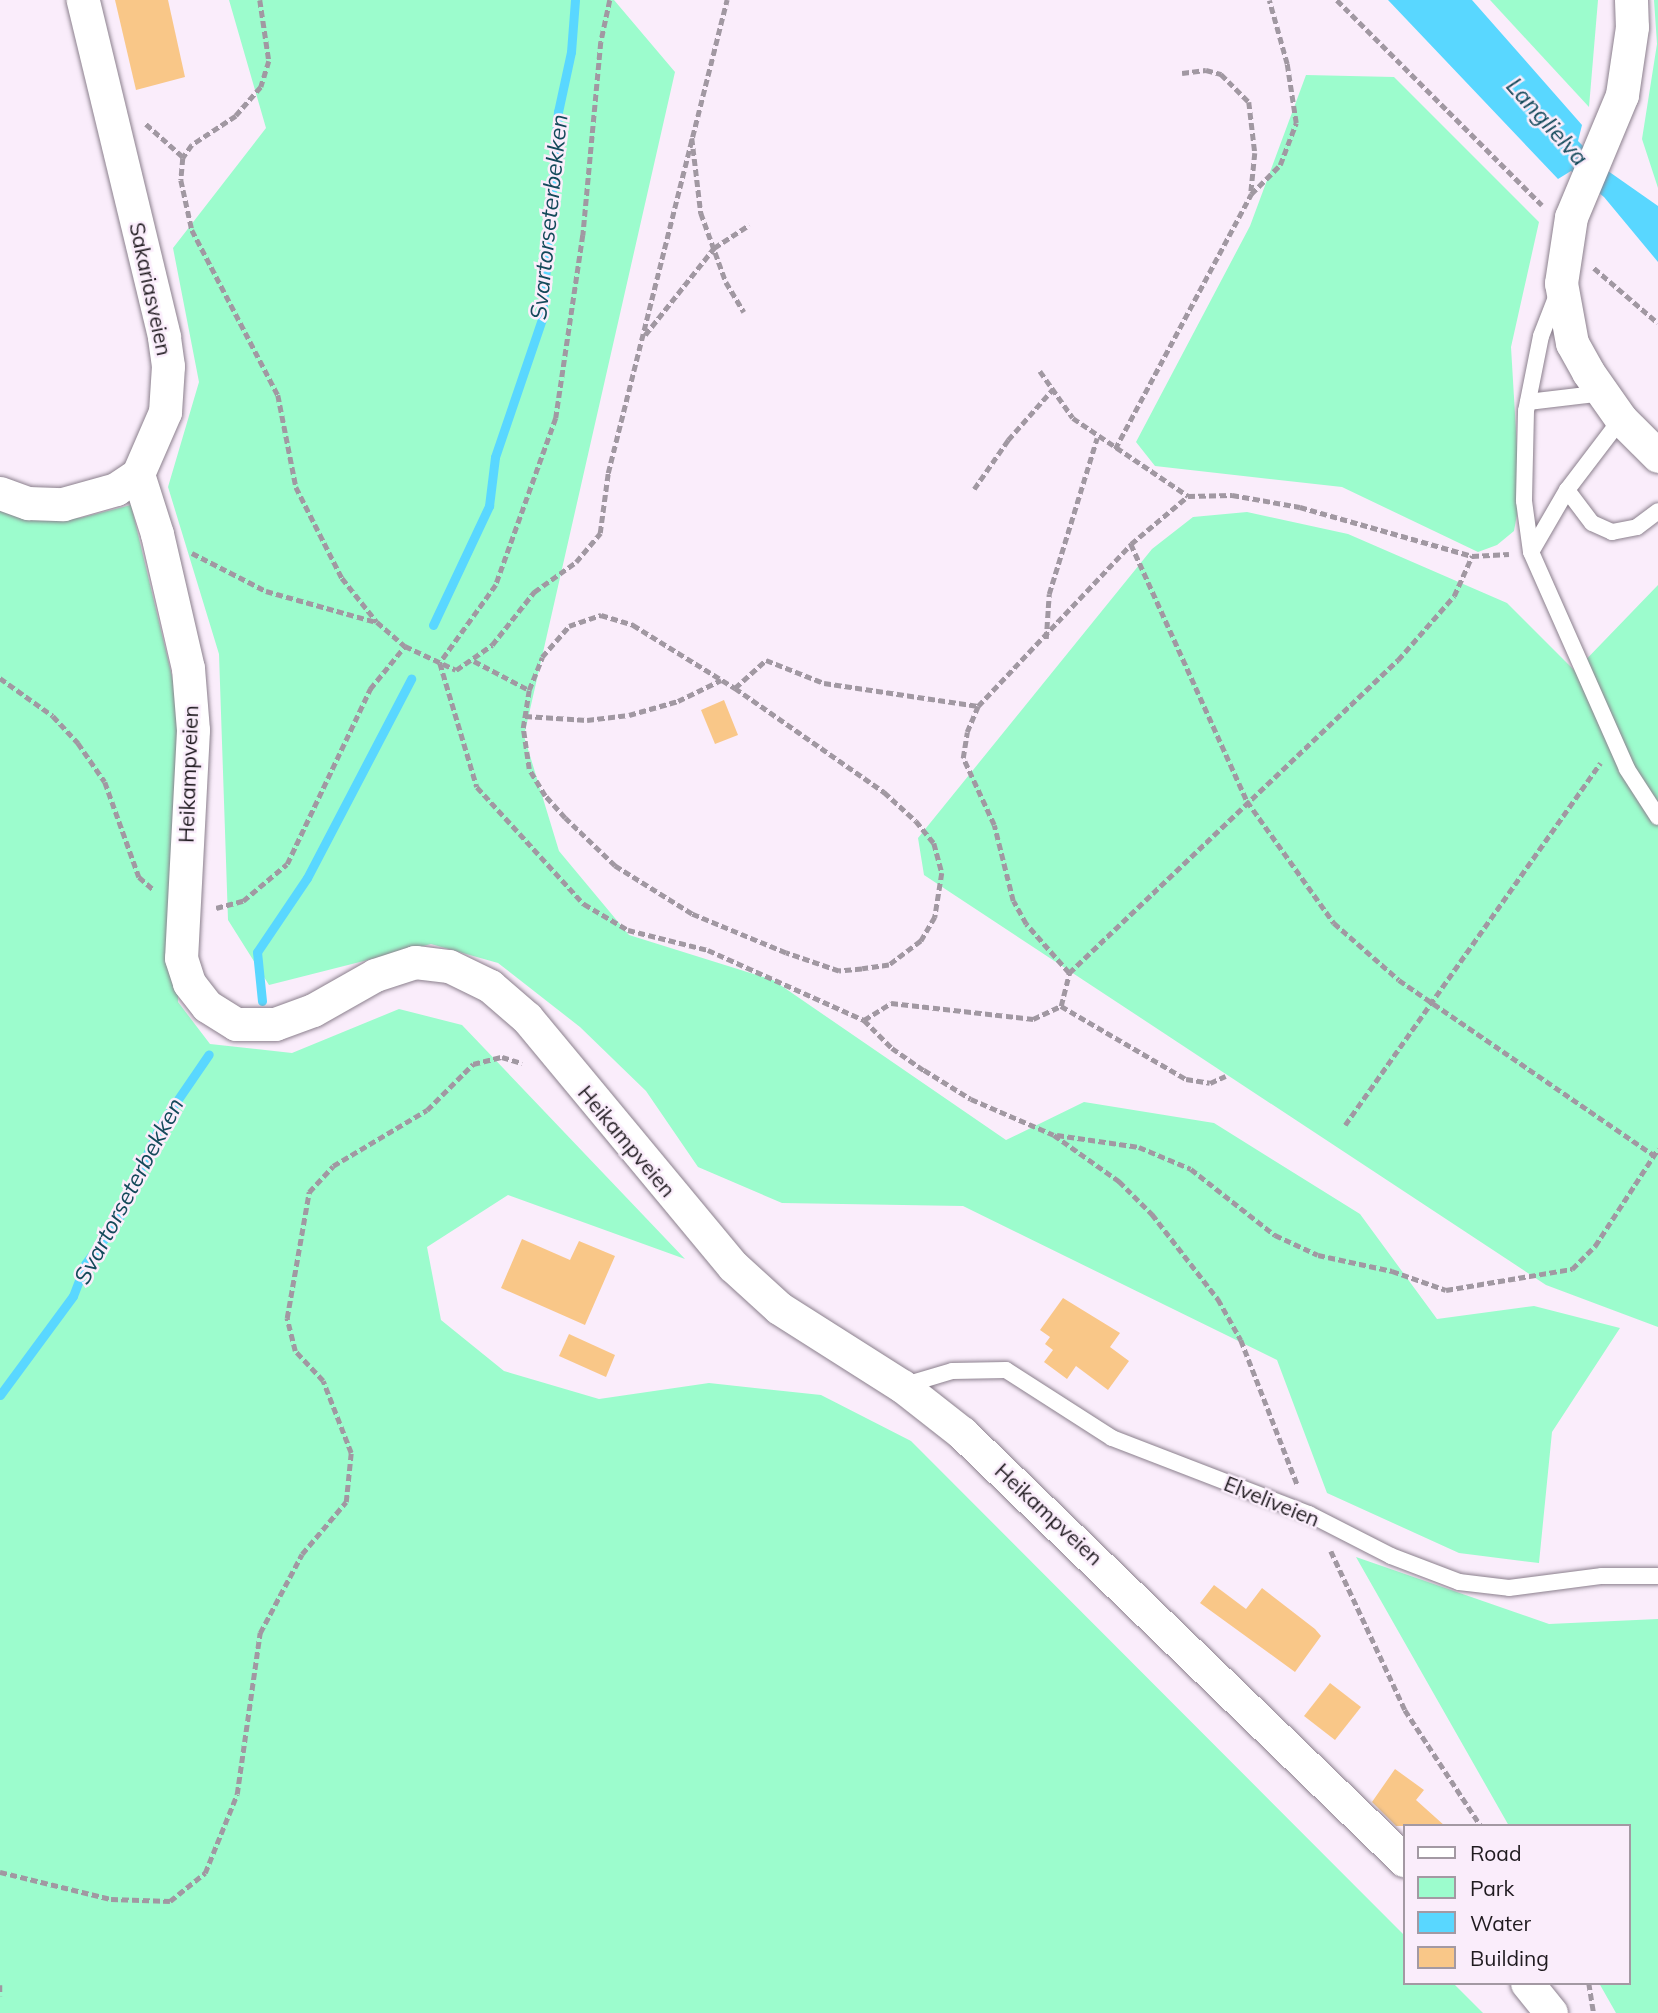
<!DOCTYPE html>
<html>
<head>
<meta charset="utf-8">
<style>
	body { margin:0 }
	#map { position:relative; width:1658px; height:2013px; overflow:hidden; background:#faedfb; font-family:Mulish,sans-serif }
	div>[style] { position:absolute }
	.green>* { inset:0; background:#9cfccd }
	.water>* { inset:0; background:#59d7ff }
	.stream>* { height:9px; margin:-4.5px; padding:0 4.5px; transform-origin:4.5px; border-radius:4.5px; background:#59d7ff }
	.building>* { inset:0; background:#f9c788 }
	.path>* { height:4.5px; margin-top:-2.25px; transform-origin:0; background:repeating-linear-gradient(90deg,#a198a2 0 7px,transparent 0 10.5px) }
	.roads { filter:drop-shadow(0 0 2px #8b808d) drop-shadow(0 0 2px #8b808d) }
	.service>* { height:16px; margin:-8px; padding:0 8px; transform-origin:8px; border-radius:8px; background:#fff }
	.minor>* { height:33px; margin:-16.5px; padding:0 16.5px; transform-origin:16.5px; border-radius:16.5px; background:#fff }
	span { translate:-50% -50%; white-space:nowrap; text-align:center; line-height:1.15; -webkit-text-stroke:5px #faedfb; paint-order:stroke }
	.street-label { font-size:21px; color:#201b20 }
	.water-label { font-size:23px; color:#13495a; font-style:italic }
	.legend { position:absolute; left:1403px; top:1824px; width:228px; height:161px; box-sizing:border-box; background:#faedfb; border:2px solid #a399a3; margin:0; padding:9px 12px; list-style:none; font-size:21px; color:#201b20 }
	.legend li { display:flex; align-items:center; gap:14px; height:35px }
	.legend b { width:35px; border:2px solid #a399a3 }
</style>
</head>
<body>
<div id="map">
	<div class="green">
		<i style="clip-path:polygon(229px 0,614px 0,675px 72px,524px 736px,559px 851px,629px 935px,773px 980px,1006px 1140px,1084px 1102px,1214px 1123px,1360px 1214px,1437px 1319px,1534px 1306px,1620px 1328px,1552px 1432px,1539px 1563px,1459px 1553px,1327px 1493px,1277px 1360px,963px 1206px,782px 1203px,698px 1167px,646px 1091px,580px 1027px,498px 963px,431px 944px,269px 985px,228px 920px,219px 654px,168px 487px,199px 382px,173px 248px,266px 128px)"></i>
		<i style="clip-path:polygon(1490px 0,1598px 0,1589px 107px)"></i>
		<i style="clip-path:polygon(1654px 0,1658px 0,1658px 188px,1642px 139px,1657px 44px)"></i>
		<i style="clip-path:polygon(1306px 75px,1394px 77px,1539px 222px,1511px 347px,1520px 498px,1514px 531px,1497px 545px,1478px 552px,1342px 487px,1155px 466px,1136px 442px,1250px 226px)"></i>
		<i style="clip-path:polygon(131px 505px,180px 710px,178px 1002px,210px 1044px,292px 1053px,399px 1009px,462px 1025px,685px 1259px,508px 1195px,427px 1247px,441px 1320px,504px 1371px,599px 1399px,709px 1383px,821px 1395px,911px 1441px,1404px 1935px,1404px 1983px,1453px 1983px,1483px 2013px,0 2013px,0 506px,80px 518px)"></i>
		<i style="clip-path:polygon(1247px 512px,1348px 534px,1507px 603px,1575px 671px,1658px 585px,1658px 1327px,1546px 1285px,924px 875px,918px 838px,1152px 549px,1193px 517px)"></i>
		<i style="clip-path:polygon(1356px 1557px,1549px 1624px,1658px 1619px,1658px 2013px,1616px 2013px,1599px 1983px,1628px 1983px,1628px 1826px,1509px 1826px)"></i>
	</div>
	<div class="water">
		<i style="clip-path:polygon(1388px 0,1472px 0,1582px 125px,1578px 141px,1608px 171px,1658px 206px,1658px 262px,1604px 197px,1571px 171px,1558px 179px)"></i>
	</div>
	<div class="stream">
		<i style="left:433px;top:625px;width:132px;rotate:-64.8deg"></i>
		<i style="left:489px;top:506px;width:49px;rotate:-83deg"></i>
		<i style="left:495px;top:457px;width:146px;rotate:-71.2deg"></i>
		<i style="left:542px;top:319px;width:208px;rotate:-85.6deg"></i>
		<i style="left:558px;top:112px;width:61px;rotate:-77.8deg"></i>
		<i style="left:571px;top:52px;width:52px;rotate:-85.6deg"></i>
		<i style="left:262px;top:1001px;width:49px;rotate:-95.8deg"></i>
		<i style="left:257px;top:952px;width:89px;rotate:-56deg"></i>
		<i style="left:307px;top:878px;width:225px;rotate:-62.4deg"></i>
		<i style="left:0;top:1395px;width:123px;rotate:-53.6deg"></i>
		<i style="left:73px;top:1296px;width:34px;rotate:-69deg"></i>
		<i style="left:85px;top:1264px;width:53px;rotate:-52.7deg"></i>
		<i style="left:117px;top:1222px;width:104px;rotate:-66.1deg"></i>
		<i style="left:159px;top:1127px;width:88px;rotate:-55.6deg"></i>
	</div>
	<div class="building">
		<i style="clip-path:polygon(115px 0,168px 0,185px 77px,136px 90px)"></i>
		<i style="clip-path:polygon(724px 700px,738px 735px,715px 744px,701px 710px)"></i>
		<i style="clip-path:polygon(522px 1239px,570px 1260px,579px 1241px,615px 1256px,585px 1325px,501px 1288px)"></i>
		<i style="clip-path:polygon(1063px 1298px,1120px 1333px,1110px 1347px,1129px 1361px,1108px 1390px,1076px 1366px,1067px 1379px,1044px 1362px,1053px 1350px,1045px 1344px,1050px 1337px,1040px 1330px)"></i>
		<i style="clip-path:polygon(569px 1334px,615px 1355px,606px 1377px,559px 1356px)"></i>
		<i style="clip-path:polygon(1214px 1585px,1246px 1609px,1262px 1588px,1315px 1629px,1321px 1636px,1295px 1672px,1200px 1603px)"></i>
		<i style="clip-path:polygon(1330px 1683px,1361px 1707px,1335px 1740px,1304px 1716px)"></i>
		<i style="clip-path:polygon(1395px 1769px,1424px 1790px,1416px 1800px,1445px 1826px,1396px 1826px,1372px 1802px)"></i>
	</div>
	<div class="path">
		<i style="left:260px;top:0;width:62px;rotate:81.6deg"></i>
		<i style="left:269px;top:61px;width:27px;rotate:107deg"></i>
		<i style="left:261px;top:87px;width:38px;rotate:131deg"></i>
		<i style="left:236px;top:116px;width:53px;rotate:146.6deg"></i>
		<i style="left:192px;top:145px;width:16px;rotate:125deg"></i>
		<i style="left:183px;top:158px;width:22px;rotate:95deg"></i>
		<i style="left:181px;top:180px;width:51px;rotate:77.6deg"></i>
		<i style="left:192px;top:230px;width:186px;rotate:62.5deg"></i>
		<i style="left:278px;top:395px;width:94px;rotate:78.9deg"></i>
		<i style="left:296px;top:487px;width:102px;rotate:63.2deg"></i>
		<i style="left:342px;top:578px;width:56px;rotate:51.5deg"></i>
		<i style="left:377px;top:622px;width:37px;rotate:41deg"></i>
		<i style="left:405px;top:646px;width:56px;rotate:25.2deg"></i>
		<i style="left:456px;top:670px;width:44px;rotate:-34.8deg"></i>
		<i style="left:492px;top:645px;width:68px;rotate:-51.6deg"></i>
		<i style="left:534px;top:592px;width:52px;rotate:-35.5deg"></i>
		<i style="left:576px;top:562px;width:38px;rotate:-50deg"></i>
		<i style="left:600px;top:533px;width:61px;rotate:-82.4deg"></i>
		<i style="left:608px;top:473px;width:488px;rotate:-75.9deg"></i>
		<i style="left:610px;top:0;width:43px;rotate:102.1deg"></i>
		<i style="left:601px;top:42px;width:194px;rotate:95.3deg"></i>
		<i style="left:583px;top:235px;width:185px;rotate:98.4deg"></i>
		<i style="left:556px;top:418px;width:177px;rotate:109.8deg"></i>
		<i style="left:496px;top:585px;width:96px;rotate:125.7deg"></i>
		<i style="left:440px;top:663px;width:129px;rotate:73.4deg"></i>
		<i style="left:477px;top:787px;width:159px;rotate:47.6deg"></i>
		<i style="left:584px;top:904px;width:51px;rotate:30.6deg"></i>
		<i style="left:628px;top:930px;width:82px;rotate:14deg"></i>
		<i style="left:708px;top:950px;width:171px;rotate:24.2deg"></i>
		<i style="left:864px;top:1020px;width:40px;rotate:45deg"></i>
		<i style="left:892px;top:1048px;width:39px;rotate:35deg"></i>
		<i style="left:924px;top:1070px;width:55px;rotate:31.7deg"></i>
		<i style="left:971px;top:1099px;width:90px;rotate:23.4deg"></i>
		<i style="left:1054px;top:1135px;width:80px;rotate:35.3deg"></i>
		<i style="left:1119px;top:1181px;width:47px;rotate:45deg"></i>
		<i style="left:1152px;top:1214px;width:108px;rotate:52.2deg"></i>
		<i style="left:1218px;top:1299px;width:47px;rotate:60.7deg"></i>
		<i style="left:1241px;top:1340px;width:155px;rotate:68.7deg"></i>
		<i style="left:1337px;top:0;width:290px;rotate:45deg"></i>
		<i style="left:1182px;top:73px;width:24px;rotate:-7deg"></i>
		<i style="left:1206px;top:70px;width:16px;rotate:15deg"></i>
		<i style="left:1221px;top:74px;width:40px;rotate:45deg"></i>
		<i style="left:1249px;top:102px;width:51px;rotate:83.3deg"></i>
		<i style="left:1255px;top:153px;width:40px;rotate:95.7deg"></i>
		<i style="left:146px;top:124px;width:50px;rotate:41.7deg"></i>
		<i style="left:692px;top:138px;width:76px;rotate:83.2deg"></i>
		<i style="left:701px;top:213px;width:73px;rotate:70.1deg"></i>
		<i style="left:726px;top:282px;width:35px;rotate:59deg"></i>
		<i style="left:1594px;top:268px;width:84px;rotate:40.7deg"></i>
		<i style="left:645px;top:335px;width:111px;rotate:-51.6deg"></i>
		<i style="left:714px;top:248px;width:42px;rotate:-33.3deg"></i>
		<i style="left:1040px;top:371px;width:57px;rotate:54.9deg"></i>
		<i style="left:1073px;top:418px;width:139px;rotate:34.1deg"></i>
		<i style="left:1115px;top:449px;width:289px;rotate:-61.9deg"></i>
		<i style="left:1251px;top:194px;width:41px;rotate:-45deg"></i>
		<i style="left:1280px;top:165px;width:45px;rotate:-69.1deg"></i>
		<i style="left:1296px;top:123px;width:60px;rotate:-98.7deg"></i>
		<i style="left:1287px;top:64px;width:66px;rotate:-105.7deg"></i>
		<i style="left:974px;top:489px;width:60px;rotate:-55.2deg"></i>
		<i style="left:1008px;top:440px;width:68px;rotate:-48.6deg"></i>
		<i style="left:1131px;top:544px;width:282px;rotate:65.7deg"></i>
		<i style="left:1247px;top:801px;width:150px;rotate:54.5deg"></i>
		<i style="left:1334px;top:923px;width:86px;rotate:41.2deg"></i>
		<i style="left:1399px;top:980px;width:309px;rotate:34.5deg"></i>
		<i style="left:192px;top:553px;width:83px;rotate:27.2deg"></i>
		<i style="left:266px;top:591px;width:114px;rotate:15.7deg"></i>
		<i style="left:601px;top:615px;width:34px;rotate:17deg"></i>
		<i style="left:633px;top:625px;width:120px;rotate:31.7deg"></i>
		<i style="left:735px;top:688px;width:182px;rotate:34.9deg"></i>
		<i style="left:884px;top:792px;width:43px;rotate:42.2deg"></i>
		<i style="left:916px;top:821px;width:28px;rotate:51deg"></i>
		<i style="left:934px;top:843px;width:31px;rotate:75deg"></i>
		<i style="left:942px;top:873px;width:45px;rotate:99deg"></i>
		<i style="left:935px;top:917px;width:28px;rotate:120deg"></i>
		<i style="left:921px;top:941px;width:40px;rotate:143deg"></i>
		<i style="left:889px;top:965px;width:27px;rotate:172deg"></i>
		<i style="left:862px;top:969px;width:23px;rotate:175deg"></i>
		<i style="left:839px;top:971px;width:56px;rotate:-161.2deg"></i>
		<i style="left:786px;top:953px;width:102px;rotate:-157.5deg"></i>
		<i style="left:692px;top:914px;width:91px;rotate:-148.1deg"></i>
		<i style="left:615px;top:866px;width:69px;rotate:-136.2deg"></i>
		<i style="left:565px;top:818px;width:30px;rotate:-132deg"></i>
		<i style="left:545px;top:796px;width:31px;rotate:-121deg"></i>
		<i style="left:529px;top:769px;width:41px;rotate:-98.3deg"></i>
		<i style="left:523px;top:728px;width:38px;rotate:-81deg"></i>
		<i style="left:529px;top:690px;width:35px;rotate:-68deg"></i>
		<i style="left:542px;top:657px;width:41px;rotate:-48.9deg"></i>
		<i style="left:569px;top:626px;width:34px;rotate:-19deg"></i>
		<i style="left:1046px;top:639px;width:45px;rotate:-86.2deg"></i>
		<i style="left:1049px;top:594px;width:163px;rotate:-72.9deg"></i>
		<i style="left:474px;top:661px;width:62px;rotate:27.8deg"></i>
		<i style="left:0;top:678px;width:65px;rotate:35.6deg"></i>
		<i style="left:53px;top:716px;width:37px;rotate:47deg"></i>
		<i style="left:78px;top:743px;width:47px;rotate:55.3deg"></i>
		<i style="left:105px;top:782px;width:101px;rotate:70.3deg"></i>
		<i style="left:139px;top:877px;width:18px;rotate:41deg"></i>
		<i style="left:735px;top:688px;width:42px;rotate:-42.1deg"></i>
		<i style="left:766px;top:660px;width:62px;rotate:21.6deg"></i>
		<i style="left:824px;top:683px;width:156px;rotate:8.5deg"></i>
		<i style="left:525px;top:716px;width:62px;rotate:3.7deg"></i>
		<i style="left:587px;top:720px;width:42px;rotate:-6.8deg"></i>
		<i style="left:629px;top:715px;width:51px;rotate:-15.9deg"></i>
		<i style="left:678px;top:701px;width:48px;rotate:-26deg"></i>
		<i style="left:216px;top:908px;width:28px;rotate:-15deg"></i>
		<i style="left:243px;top:901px;width:57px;rotate:-40.1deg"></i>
		<i style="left:287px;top:864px;width:194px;rotate:-64.6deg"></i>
		<i style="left:370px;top:689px;width:55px;rotate:-50.9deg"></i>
		<i style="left:1069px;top:973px;width:65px;rotate:-131.3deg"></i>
		<i style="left:1026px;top:924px;width:26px;rotate:-119deg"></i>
		<i style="left:1013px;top:901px;width:78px;rotate:-104deg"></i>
		<i style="left:994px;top:825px;width:74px;rotate:-114.8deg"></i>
		<i style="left:963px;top:758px;width:26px;rotate:-81deg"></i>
		<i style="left:967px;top:732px;width:28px;rotate:-67deg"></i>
		<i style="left:978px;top:706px;width:223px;rotate:-46.6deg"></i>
		<i style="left:1131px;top:544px;width:75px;rotate:-40.1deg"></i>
		<i style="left:1188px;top:496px;width:44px;rotate:-1.3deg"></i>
		<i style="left:1232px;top:495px;width:69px;rotate:10deg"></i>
		<i style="left:1300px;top:507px;width:179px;rotate:15.9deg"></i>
		<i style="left:1472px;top:556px;width:37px;rotate:-3deg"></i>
		<i style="left:1061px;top:1006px;width:145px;rotate:30.3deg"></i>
		<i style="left:1186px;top:1079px;width:24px;rotate:9deg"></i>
		<i style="left:1210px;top:1083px;width:17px;rotate:-24deg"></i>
		<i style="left:864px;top:1020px;width:32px;rotate:-32deg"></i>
		<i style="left:891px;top:1003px;width:143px;rotate:6.4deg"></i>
		<i style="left:1033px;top:1019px;width:31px;rotate:-25deg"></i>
		<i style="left:1061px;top:1006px;width:34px;rotate:-76deg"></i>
		<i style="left:1069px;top:973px;width:454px;rotate:-43.6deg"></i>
		<i style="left:1398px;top:660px;width:85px;rotate:-48.8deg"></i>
		<i style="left:1454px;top:596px;width:44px;rotate:-65.8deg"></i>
		<i style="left:1345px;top:1125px;width:443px;rotate:-54.8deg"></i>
		<i style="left:1057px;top:1135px;width:83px;rotate:8.3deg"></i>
		<i style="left:1139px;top:1147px;width:56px;rotate:22.9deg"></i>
		<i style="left:1191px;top:1169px;width:107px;rotate:38.2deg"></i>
		<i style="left:1275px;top:1235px;width:47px;rotate:24.9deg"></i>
		<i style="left:1318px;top:1255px;width:76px;rotate:12.2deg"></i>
		<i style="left:1392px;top:1271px;width:57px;rotate:19.4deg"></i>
		<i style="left:1446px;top:1290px;width:128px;rotate:-9.5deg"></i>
		<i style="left:1572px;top:1269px;width:33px;rotate:-45deg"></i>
		<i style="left:1595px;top:1246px;width:116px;rotate:-57deg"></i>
		<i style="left:1331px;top:1551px;width:175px;rotate:65deg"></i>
		<i style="left:1405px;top:1710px;width:139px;rotate:56.8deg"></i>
		<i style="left:0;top:1872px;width:114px;rotate:13.7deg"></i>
		<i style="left:111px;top:1899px;width:59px;rotate:1.9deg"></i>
		<i style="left:170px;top:1901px;width:45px;rotate:-38.7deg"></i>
		<i style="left:205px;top:1873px;width:85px;rotate:-67.9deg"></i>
		<i style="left:237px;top:1794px;width:163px;rotate:-81.9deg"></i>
		<i style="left:260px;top:1633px;width:89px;rotate:-62deg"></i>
		<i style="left:302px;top:1554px;width:68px;rotate:-49.8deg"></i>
		<i style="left:346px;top:1502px;width:49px;rotate:-84.2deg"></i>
		<i style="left:351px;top:1453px;width:77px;rotate:-111.3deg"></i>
		<i style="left:323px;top:1381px;width:41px;rotate:-133deg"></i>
		<i style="left:295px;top:1351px;width:34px;rotate:-104deg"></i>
		<i style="left:287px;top:1318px;width:128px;rotate:-80.1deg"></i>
		<i style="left:309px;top:1192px;width:35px;rotate:-47deg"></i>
		<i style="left:333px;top:1166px;width:109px;rotate:-30.8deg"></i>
		<i style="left:427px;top:1110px;width:65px;rotate:-45deg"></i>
		<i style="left:473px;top:1064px;width:30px;rotate:-14deg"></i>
		<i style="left:502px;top:1057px;width:21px;rotate:17deg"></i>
		<i style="left:1589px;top:1983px;width:30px;rotate:81deg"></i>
		<i style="left:0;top:1985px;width:11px;rotate:90deg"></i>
	</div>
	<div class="roads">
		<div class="service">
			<i style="left:1557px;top:295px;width:44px;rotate:111.3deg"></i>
			<i style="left:1541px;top:336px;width:76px;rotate:101.3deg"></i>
			<i style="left:1526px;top:411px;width:90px;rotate:91.3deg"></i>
			<i style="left:1524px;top:501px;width:51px;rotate:82.2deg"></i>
			<i style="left:1531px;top:552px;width:237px;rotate:66.1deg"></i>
			<i style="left:1627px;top:769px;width:57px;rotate:57.1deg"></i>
			<i style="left:1528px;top:402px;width:76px;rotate:-6.8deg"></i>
			<i style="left:1567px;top:490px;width:41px;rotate:52.9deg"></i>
			<i style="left:1592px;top:523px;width:22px;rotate:24deg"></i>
			<i style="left:1612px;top:532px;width:25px;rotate:-11deg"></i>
			<i style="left:1637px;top:527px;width:26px;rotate:-37deg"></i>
			<i style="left:1531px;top:552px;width:72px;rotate:-59.9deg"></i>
			<i style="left:1567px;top:490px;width:89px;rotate:-52.7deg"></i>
			<i style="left:902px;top:1386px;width:52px;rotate:-16.7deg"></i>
			<i style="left:952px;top:1371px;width:54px;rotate:-1.1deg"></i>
			<i style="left:1006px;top:1370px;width:126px;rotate:32.7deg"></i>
			<i style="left:1112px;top:1438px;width:211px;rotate:21.1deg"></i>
			<i style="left:1309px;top:1514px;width:92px;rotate:27.1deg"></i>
			<i style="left:1391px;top:1556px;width:73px;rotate:20.9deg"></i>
			<i style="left:1459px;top:1582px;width:50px;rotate:6.8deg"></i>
			<i style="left:1509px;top:1588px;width:94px;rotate:-7.4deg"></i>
			<i style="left:1602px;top:1576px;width:56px"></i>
		</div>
		<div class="minor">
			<i style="left:1631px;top:0;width:27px;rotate:88deg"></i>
			<i style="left:1632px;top:27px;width:69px;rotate:98.4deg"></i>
			<i style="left:1622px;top:95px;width:132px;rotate:112.7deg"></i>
			<i style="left:1571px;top:217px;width:67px;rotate:98.6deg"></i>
			<i style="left:1561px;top:283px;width:61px;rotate:79.6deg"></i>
			<i style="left:1572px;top:343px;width:33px;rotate:61deg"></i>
			<i style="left:1588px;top:372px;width:57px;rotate:54.9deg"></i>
			<i style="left:1621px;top:419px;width:52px;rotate:45deg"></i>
			<i style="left:138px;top:474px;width:63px;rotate:72.4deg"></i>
			<i style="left:157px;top:534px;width:138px;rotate:77deg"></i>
			<i style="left:188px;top:668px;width:62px;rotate:85.4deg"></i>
			<i style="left:193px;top:730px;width:228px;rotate:93deg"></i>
			<i style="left:181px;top:958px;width:26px;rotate:72deg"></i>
			<i style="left:189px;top:983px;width:29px;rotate:52deg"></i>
			<i style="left:207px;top:1006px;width:34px;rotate:32deg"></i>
			<i style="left:236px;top:1024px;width:39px"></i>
			<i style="left:275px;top:1024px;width:40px;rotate:-20.2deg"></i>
			<i style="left:313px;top:1010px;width:71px;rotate:-29.4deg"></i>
			<i style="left:375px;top:975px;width:42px;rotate:-18deg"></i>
			<i style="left:415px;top:962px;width:34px;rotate:7deg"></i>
			<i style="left:449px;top:966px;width:46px;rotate:26deg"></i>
			<i style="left:490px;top:986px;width:49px;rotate:40.9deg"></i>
			<i style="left:527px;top:1018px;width:322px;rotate:50.3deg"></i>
			<i style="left:733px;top:1266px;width:62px;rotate:42.4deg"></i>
			<i style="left:779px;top:1308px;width:146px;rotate:32.4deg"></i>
			<i style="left:902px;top:1386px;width:76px;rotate:38.1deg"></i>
			<i style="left:962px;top:1433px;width:615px;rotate:44.01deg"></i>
			<i style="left:0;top:493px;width:30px;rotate:20deg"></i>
			<i style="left:28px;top:503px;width:35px;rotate:2deg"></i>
			<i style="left:63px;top:504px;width:55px;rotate:-15.8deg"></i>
			<i style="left:116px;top:489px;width:27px;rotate:-34deg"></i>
			<i style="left:138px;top:474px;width:68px;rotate:-66.5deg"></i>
			<i style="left:165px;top:412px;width:46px;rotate:-86.3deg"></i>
			<i style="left:168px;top:366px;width:30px;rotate:-98deg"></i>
			<i style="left:164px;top:336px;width:346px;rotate:-103.6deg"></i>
			<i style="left:1527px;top:1983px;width:38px;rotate:51deg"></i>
		</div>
	</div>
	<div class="street-label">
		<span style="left:151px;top:289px;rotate:78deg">Sakariasveien</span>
		<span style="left:188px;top:774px;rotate:-88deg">Heikampveien</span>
		<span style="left:627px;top:1141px;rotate:50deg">Heikampveien</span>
		<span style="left:1272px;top:1501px;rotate:22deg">Elveliveien</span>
		<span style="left:1049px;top:1514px;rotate:43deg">Heikampveien</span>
	</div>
	<div class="water-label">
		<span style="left:1547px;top:122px;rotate:48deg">Langlielva</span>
		<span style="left:549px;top:217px;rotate:-84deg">Svartorseterbekken</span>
		<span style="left:129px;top:1191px;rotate:-62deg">Svartorseterbekken</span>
	</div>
	<ul class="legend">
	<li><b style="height:9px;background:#fff"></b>Road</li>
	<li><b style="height:19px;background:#9cfccd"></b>Park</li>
	<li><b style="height:19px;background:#59d7ff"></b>Water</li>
	<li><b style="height:19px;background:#f9c788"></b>Building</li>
	</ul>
</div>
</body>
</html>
